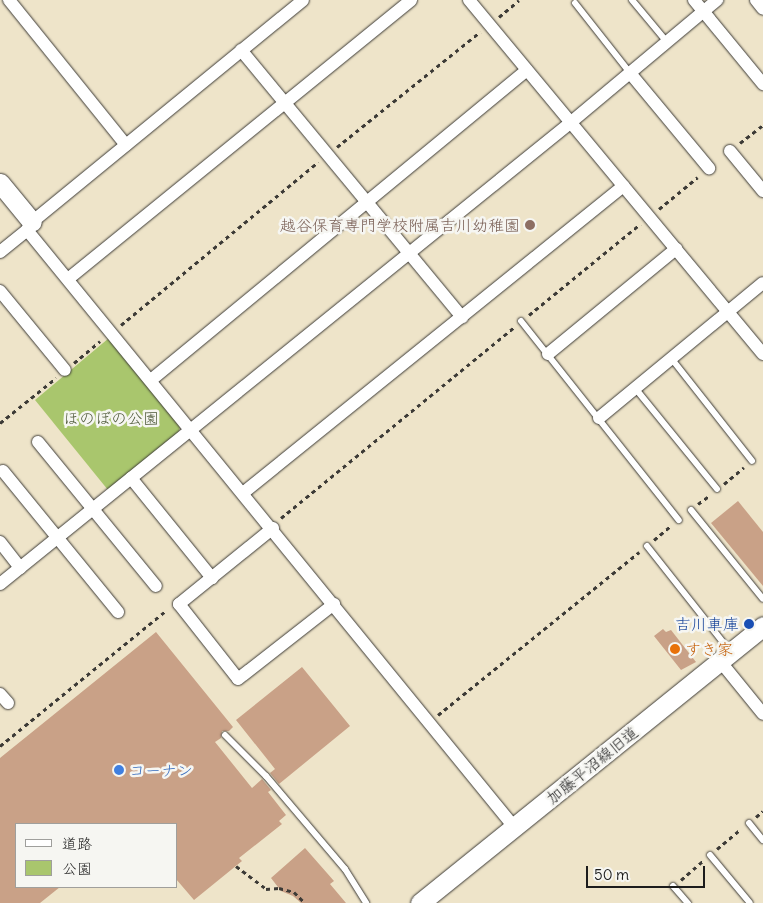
<!DOCTYPE html>
<html>
<head>
<meta charset="utf-8">
<style>
	body { margin:0 }
	#map { position:relative; width:763px; height:903px; overflow:hidden; background:#eee4c9; font-family:Delius,"Klee One",sans-serif }
	div>[style] { position:absolute }
	.green>* { inset:0; background:#a9c66d }
	.building>* { inset:0; background:#c9a187 }
	.path>* { height:3px; margin-top:-1.5px; transform-origin:0; background:repeating-linear-gradient(90deg,#3c3a36 0 4px,transparent 0 8px) }
	.roads { filter:drop-shadow(0 0 1px #3c3a36) drop-shadow(0 0 1px #3c3a36) }
	.lane>* { height:6px; margin:-3px; padding:0 3px; transform-origin:3px; border-radius:3px; background:#fff }
	.street>* { height:12px; margin:-6px; padding:0 6px; transform-origin:6px; border-radius:6px; background:#fff }
	.secondary>* { height:19px; margin:-9.5px; padding:0 9.5px; transform-origin:9.5px; border-radius:9.5px; background:#fff }
	.dots>* { width:14px; height:14px; translate:-50% -50%; box-sizing:border-box; border:2px solid #f6f6f2; border-radius:50% }
	span { translate:-50% -50%; white-space:nowrap; text-align:center; line-height:1.15; -webkit-text-stroke:5px #f6f6f2; paint-order:stroke }
	.education-label { font-size:16px; color:#785e54 }
	.right { translate:-100% -50%; text-align:right }
	.park-label { font-size:16px; color:#4d5838 }
	.transit-label { font-size:16px; color:#164399 }
	.food-label { font-size:16px; color:#c56008 }
	.left { translate:0 -50%; text-align:left }
	.street-label { font-size:16px; color:#1c1c1c }
	.shop-label { font-size:16px; color:#366cbe }
	.legend { position:absolute; left:15px; top:823px; width:162px; height:65px; box-sizing:border-box; background:#f6f6f2; border:1px solid #9f9f9c; margin:0; padding:6px 9px; list-style:none; font-size:15px; color:#1c1c1c }
	.legend li { display:flex; align-items:center; gap:10px; height:25px }
	.legend b { width:25px; border:1px solid #9f9f9c }
	.scale { position:absolute; left:586px; top:866px; width:119px; height:22px; box-sizing:border-box; border:2px solid #1c1c1c; border-top:0; padding-left:6px; font-size:15px; line-height:18px; white-space:nowrap; color:#1c1c1c; -webkit-text-stroke:4px #f6f6f2; paint-order:stroke }
</style>
</head>
<body>
<div id="map">
	<div class="green">
		<i style="clip-path:polygon(109px 338px,180px 427px,178px 434px,108px 490px,35px 400px)"></i>
	</div>
	<div class="building">
		<i style="clip-path:polygon(738px 501px,763px 532px,763px 586px,711px 523px)"></i>
		<i style="clip-path:polygon(663px 629px,666px 632px,671px 630px,696px 662px,681px 670px,654px 636px)"></i>
		<i style="clip-path:polygon(156px 632px,233px 727px,229px 731px,222px 731px,221px 738px,215px 742px,252px 788px,262px 779px,271px 790px,268px 792px,286px 815px,279px 821px,282px 824px,239px 858px,242px 861px,194px 900px,176px 879px,176px 824px,16px 824px,16px 887px,60px 887px,40px 903px,0 903px,0 758px)"></i>
		<i style="clip-path:polygon(302px 667px,350px 726px,279px 784px,270px 773px,275px 769px,236px 720px)"></i>
		<i style="clip-path:polygon(305px 848px,334px 881px,330px 884px,346px 903px,301px 903px,293px 896px,281px 891px,271px 878px)"></i>
	</div>
	<div class="path">
		<i style="left:499px;top:17px;width:26px;rotate:-40deg"></i>
		<i style="left:740px;top:143px;width:29px;rotate:-38deg"></i>
		<i style="left:337px;top:147px;width:184px;rotate:-38.8deg"></i>
		<i style="left:659px;top:209px;width:50px;rotate:-39.4deg"></i>
		<i style="left:529px;top:315px;width:144px;rotate:-39.3deg"></i>
		<i style="left:121px;top:325px;width:256px;rotate:-39.6deg"></i>
		<i style="left:74px;top:363px;width:34px;rotate:-40deg"></i>
		<i style="left:0;top:423px;width:72px;rotate:-38.8deg"></i>
		<i style="left:724px;top:484px;width:26px;rotate:-40deg"></i>
		<i style="left:698px;top:504px;width:14px;rotate:-36deg"></i>
		<i style="left:281px;top:518px;width:301px;rotate:-39.3deg"></i>
		<i style="left:654px;top:540px;width:23px;rotate:-40deg"></i>
		<i style="left:438px;top:715px;width:259px;rotate:-39deg"></i>
		<i style="left:0;top:746px;width:215px;rotate:-39.2deg"></i>
		<i style="left:756px;top:817px;width:9px;rotate:-41deg"></i>
		<i style="left:717px;top:849px;width:31px;rotate:-40deg"></i>
		<i style="left:236px;top:866px;width:38px;rotate:37deg"></i>
		<i style="left:266px;top:889px;width:13px;rotate:-4deg"></i>
		<i style="left:279px;top:888px;width:16px;rotate:15deg"></i>
		<i style="left:294px;top:892px;width:16px;rotate:45deg"></i>
		<i style="left:681px;top:880px;width:29px;rotate:-41deg"></i>
	</div>
	<div class="roads">
		<div class="lane">
			<i style="left:632px;top:0;width:55px;rotate:50.2deg"></i>
			<i style="left:575px;top:3px;width:89px;rotate:51.8deg"></i>
			<i style="left:521px;top:321px;width:254px;rotate:51.6deg"></i>
			<i style="left:671px;top:358px;width:131px;rotate:51.8deg"></i>
			<i style="left:635px;top:388px;width:130px;rotate:50.9deg"></i>
			<i style="left:691px;top:510px;width:114px;rotate:51deg"></i>
			<i style="left:647px;top:546px;width:134px;rotate:51.7deg"></i>
			<i style="left:225px;top:735px;width:58px;rotate:45deg"></i>
			<i style="left:266px;top:776px;width:122px;rotate:49.7deg"></i>
			<i style="left:345px;top:869px;width:40px;rotate:58deg"></i>
			<i style="left:749px;top:823px;width:22px;rotate:51deg"></i>
			<i style="left:710px;top:855px;width:62px;rotate:50.2deg"></i>
			<i style="left:673px;top:886px;width:23px;rotate:49deg"></i>
		</div>
		<div class="street">
			<i style="left:9px;top:0;width:186px;rotate:51.1deg"></i>
			<i style="left:469px;top:0;width:460px;rotate:50.3deg"></i>
			<i style="left:694px;top:0;width:109px;rotate:50.6deg"></i>
			<i style="left:756px;top:0;width:11px;rotate:52deg"></i>
			<i style="left:241px;top:50px;width:347px;rotate:50.4deg"></i>
			<i style="left:630px;top:73px;width:124px;rotate:50.3deg"></i>
			<i style="left:730px;top:151px;width:52px;rotate:50.5deg"></i>
			<i style="left:27px;top:230px;width:770px;rotate:50.79deg"></i>
			<i style="left:0;top:252px;width:35px;rotate:-39deg"></i>
			<i style="left:27px;top:230px;width:9px;rotate:-58deg"></i>
			<i style="left:32px;top:222px;width:350px;rotate:-39.3deg"></i>
			<i style="left:68px;top:279px;width:442px;rotate:-39.1deg"></i>
			<i style="left:0;top:291px;width:102px;rotate:50.6deg"></i>
			<i style="left:548px;top:354px;width:166px;rotate:-39.4deg"></i>
			<i style="left:151px;top:380px;width:487px;rotate:-39.5deg"></i>
			<i style="left:599px;top:418px;width:212px;rotate:-39.5deg"></i>
			<i style="left:38px;top:442px;width:186px;rotate:50.7deg"></i>
			<i style="left:3px;top:471px;width:182px;rotate:50.8deg"></i>
			<i style="left:131px;top:478px;width:129px;rotate:51deg"></i>
			<i style="left:243px;top:493px;width:489px;rotate:-38.9deg"></i>
			<i style="left:273px;top:528px;width:121px;rotate:141deg"></i>
			<i style="left:179px;top:604px;width:95px;rotate:51.8deg"></i>
			<i style="left:238px;top:679px;width:122px;rotate:-38deg"></i>
			<i style="left:0;top:542px;width:33px;rotate:52deg"></i>
			<i style="left:0;top:584px;width:733px;rotate:-38.96deg"></i>
			<i style="left:570px;top:123px;width:192px;rotate:-39.9deg"></i>
			<i style="left:720px;top:661px;width:68px;rotate:50.9deg"></i>
			<i style="left:0;top:694px;width:12px;rotate:48deg"></i>
		</div>
		<div class="secondary">
			<i style="left:0;top:183px;width:50px;rotate:50.6deg"></i>
			<i style="left:420px;top:903px;width:441px;rotate:-38.9deg"></i>
		</div>
	</div>
	<div class="dots">
		<i style="left:530px;top:225px;background:#8d6e63"></i>
		<i style="left:749px;top:624px;background:#1a4fb4"></i>
		<i style="left:675px;top:649px;background:#e8710a"></i>
		<i style="left:119px;top:770px;background:#3f7fe0"></i>
	</div>
	<div class="education-label">
		<span class="right" style="left:520px;top:225px">越谷保育専門学校附属吉川幼稚園</span>
	</div>
	<div class="park-label">
		<span style="left:111px;top:418px">ほのぼの公園</span>
	</div>
	<div class="transit-label">
		<span class="right" style="left:739px;top:624px">吉川車庫</span>
	</div>
	<div class="food-label">
		<span class="left" style="left:685px;top:649px">すき家</span>
	</div>
	<div class="street-label">
		<span style="left:592px;top:765px;rotate:-39deg">加藤平沼線旧道</span>
	</div>
	<div class="shop-label">
		<span class="left" style="left:129px;top:770px">コーナン</span>
	</div>
	<ul class="legend">
	<li><b style="height:6px;background:#fff"></b>道路</li>
	<li><b style="height:14px;background:#a9c66d"></b>公園</li>
	</ul>
	<div class="scale">50 m</div>
</div>
</body>
</html>
